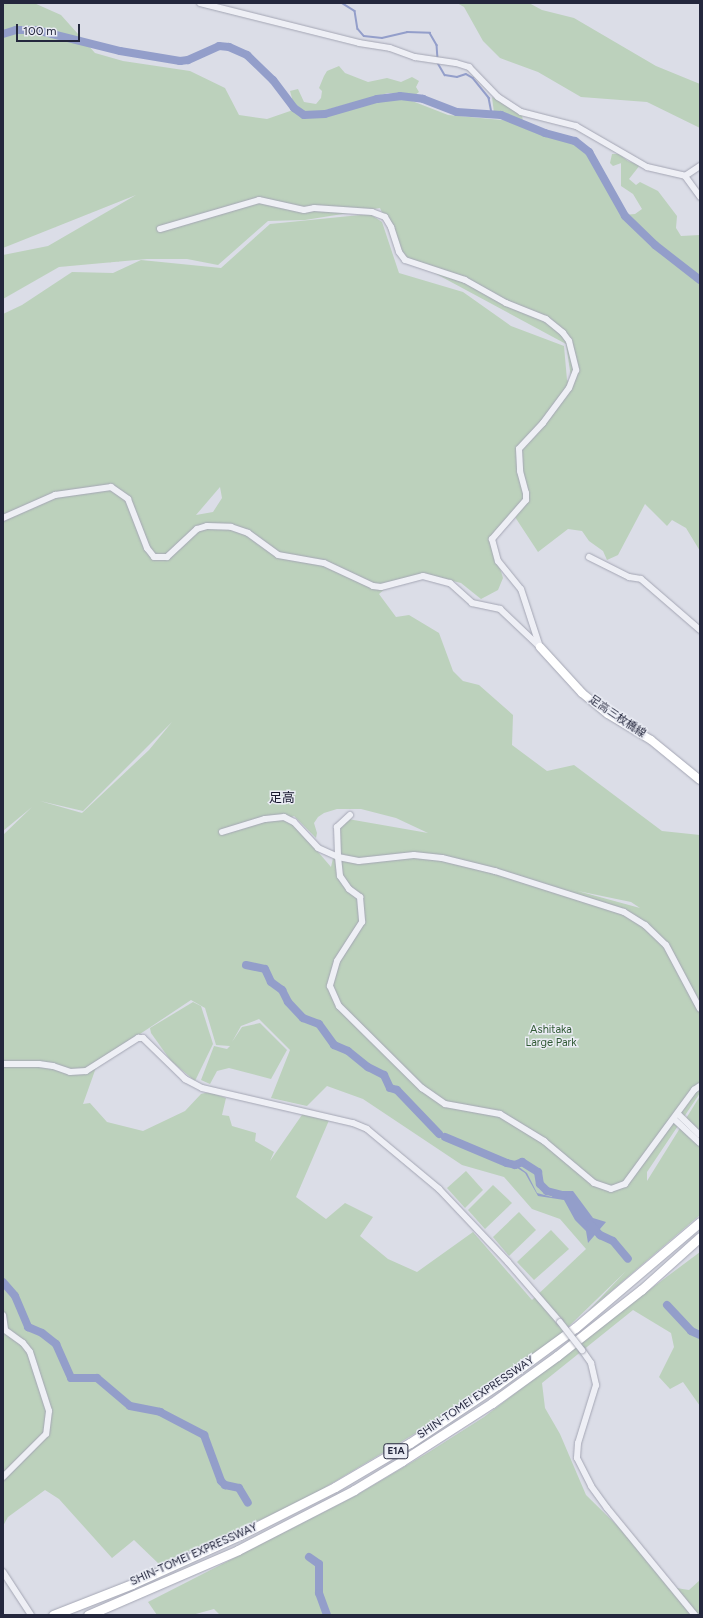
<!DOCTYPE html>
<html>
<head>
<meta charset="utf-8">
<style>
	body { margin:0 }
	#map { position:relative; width:703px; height:1618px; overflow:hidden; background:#dbdde7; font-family:Figtree,"Noto Sans JP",sans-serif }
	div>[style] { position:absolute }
	.green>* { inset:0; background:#bcd1bc }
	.water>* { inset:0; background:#939eca }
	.stream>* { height:1.5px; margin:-0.75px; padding:0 0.75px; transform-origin:0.75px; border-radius:0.75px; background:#939eca }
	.river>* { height:8px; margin:-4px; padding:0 4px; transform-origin:4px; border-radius:4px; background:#939eca }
	.roads { filter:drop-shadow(0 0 1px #a4a6b4) drop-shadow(0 0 1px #a4a6b4) }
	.minor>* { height:6px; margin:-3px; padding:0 3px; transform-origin:3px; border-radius:3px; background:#eeeff5 }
	.major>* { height:8px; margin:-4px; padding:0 4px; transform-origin:4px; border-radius:4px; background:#fff }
	.highway>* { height:9px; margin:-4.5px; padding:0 4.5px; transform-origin:4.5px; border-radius:4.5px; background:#fff }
	.bridges { filter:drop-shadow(0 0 1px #a4a6b4) drop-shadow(0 0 1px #a4a6b4) }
	.minor-bridge>* { height:6px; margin:-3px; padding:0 3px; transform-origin:3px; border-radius:3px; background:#eeeff5 }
	span { translate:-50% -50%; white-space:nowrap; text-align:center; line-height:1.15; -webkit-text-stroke:3px #eaecf4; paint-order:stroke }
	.shield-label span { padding:1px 3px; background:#eaecf4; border:1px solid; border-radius:3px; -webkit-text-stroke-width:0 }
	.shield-label { font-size:10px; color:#24273d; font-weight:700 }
	.street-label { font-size:11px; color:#24273d }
	.park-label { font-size:11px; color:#315a35 }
	.quarter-label { font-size:13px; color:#17182e }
	.frame { position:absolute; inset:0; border:4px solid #24273d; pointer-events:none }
	.scale { position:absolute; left:16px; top:24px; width:64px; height:18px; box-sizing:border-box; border:2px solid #24273d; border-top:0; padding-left:5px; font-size:12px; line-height:14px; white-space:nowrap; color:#24273d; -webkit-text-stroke:3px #eaecf4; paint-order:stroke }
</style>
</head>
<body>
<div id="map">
	<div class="green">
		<i style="clip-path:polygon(evenodd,3px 3px,34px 3px,61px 15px,95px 53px,123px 61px,190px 71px,225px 88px,239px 115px,267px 119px,296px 109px,311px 117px,373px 100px,407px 99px,448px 115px,512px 121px,566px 138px,580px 143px,589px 155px,624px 215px,635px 214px,642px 209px,633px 194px,621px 186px,621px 163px,624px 162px,613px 166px,610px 163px,612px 154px,619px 154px,628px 161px,640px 165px,629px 179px,636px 185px,640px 182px,658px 191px,677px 216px,676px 228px,681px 236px,700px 235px,700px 551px,686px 528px,672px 520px,667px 526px,645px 504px,618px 555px,607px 560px,603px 551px,589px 541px,582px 531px,568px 529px,538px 552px,515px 517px,492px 542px,503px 578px,498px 590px,481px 599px,461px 583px,428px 575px,386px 588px,379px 594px,396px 617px,409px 615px,439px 633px,453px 671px,463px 681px,479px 685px,513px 715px,512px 745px,547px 771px,574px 765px,662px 831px,700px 835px,700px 1093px,647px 1172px,647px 1181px,700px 1096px,700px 1215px,588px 1311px,626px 1271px,566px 1329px,578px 1343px,700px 1252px,700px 1406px,683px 1382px,670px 1389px,659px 1377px,674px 1347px,671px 1333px,633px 1310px,542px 1383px,545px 1408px,560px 1434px,586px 1495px,642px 1550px,676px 1588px,689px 1590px,700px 1580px,700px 1615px,220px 1615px,214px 1609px,192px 1615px,157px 1615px,148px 1602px,355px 1496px,429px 1452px,484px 1417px,574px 1349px,563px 1333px,426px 1427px,299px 1503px,159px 1564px,134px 1540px,112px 1558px,59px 1499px,45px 1490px,8px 1517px,3px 1526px,3px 835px,32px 807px,3px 831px,3px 314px,22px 305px,72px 272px,113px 273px,141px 260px,221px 268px,270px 224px,370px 214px,382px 222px,399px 273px,463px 292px,511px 326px,564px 346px,567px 380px,572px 384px,566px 344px,401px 255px,380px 208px,305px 220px,268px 221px,218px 265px,187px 259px,147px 259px,59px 267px,3px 299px,3px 255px,48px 246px,136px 195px,3px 248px,3px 123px,8px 124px,3px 123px,3px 3px,220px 487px,222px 498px,213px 512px,196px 515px,220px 487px,3px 3px,172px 722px,149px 750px,82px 813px,40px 801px,83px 811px,172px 722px,3px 3px,337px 809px,361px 809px,396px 818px,428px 833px,348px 819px,340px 828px,331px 867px,289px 818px,294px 816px,316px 838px,317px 833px,314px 823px,318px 817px,324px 813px,337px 809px,3px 3px,573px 890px,631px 902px,640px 908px,574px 890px,573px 890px,3px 3px,191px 1000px,205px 1008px,216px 1045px,230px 1046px,227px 1049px,214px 1046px,201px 1080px,210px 1084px,217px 1071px,229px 1068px,271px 1079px,287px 1050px,260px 1023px,242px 1027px,232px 1042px,241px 1026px,259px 1019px,290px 1050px,271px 1098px,307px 1106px,327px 1086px,363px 1099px,462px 1165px,504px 1177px,532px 1209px,560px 1219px,586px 1249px,532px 1300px,473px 1232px,417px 1272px,388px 1259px,360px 1236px,373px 1217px,345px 1203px,326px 1219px,296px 1197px,330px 1118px,304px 1112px,270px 1161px,274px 1152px,255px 1141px,256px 1133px,232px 1126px,229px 1116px,222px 1115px,226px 1098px,209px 1092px,201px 1094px,185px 1111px,143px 1131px,107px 1122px,90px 1103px,83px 1104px,98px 1062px,191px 1000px)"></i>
		<i style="clip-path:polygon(457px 3px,529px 3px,542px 10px,574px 18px,656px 66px,700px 84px,700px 128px,647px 102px,581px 97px,538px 72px,500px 58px,483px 41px,464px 7px)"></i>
		<i style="clip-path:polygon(339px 66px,345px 73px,368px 82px,387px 78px,401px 82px,412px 77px,419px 81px,416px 87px,419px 92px,415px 95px,388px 93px,311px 114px,306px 113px,293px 102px,290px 91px,298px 89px,304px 102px,316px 104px,321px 98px,322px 91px,319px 88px,324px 76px,327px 71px)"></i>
		<i style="clip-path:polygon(492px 97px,522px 114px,523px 123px,494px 113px)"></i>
		<i style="clip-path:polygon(193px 1002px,201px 1006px,213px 1044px,195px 1081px,171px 1061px,151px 1033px,150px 1028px)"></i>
		<i style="clip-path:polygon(466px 1171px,483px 1190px,465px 1208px,447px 1188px)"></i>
		<i style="clip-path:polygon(493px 1185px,512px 1203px,485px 1229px,468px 1210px)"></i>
		<i style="clip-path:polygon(519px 1212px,536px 1230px,509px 1256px,493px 1237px)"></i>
		<i style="clip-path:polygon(551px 1230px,569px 1249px,534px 1280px,517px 1262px)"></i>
	</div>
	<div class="water">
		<i style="clip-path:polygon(511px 1164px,515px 1164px,527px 1173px,537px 1193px,552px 1197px,554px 1191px,573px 1191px,593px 1218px,606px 1222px,588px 1243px,586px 1231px,575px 1220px,564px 1200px,538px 1196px,525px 1173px)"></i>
	</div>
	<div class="stream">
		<i style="left:342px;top:3px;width:15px;rotate:32deg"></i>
		<i style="left:355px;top:11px;width:18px;rotate:81deg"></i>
		<i style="left:358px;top:29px;width:9px;rotate:49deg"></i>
		<i style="left:364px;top:36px;width:18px;rotate:6deg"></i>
		<i style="left:382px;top:38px;width:26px;rotate:-13deg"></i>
		<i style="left:407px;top:32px;width:23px;rotate:2deg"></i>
		<i style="left:430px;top:33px;width:14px;rotate:60deg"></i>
		<i style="left:437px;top:45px;width:14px;rotate:86deg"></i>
		<i style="left:438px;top:63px;width:14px;rotate:60deg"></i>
		<i style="left:445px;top:75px;width:12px;rotate:9deg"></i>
		<i style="left:457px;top:77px;width:9px;rotate:-18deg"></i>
		<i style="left:466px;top:74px;width:8px;rotate:30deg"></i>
		<i style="left:473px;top:78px;width:26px;rotate:51deg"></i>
		<i style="left:489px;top:98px;width:16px;rotate:79deg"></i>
	</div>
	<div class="river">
		<i style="left:3px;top:34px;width:14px;rotate:-17deg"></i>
		<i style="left:16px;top:30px;width:20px"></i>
		<i style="left:36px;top:30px;width:87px;rotate:14deg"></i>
		<i style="left:120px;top:51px;width:61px;rotate:9.5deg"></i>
		<i style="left:180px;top:61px;width:8px;rotate:-7deg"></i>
		<i style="left:188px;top:60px;width:34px;rotate:-24deg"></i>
		<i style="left:219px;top:46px;width:10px;rotate:6deg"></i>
		<i style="left:229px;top:47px;width:20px;rotate:24deg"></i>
		<i style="left:247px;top:55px;width:36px;rotate:44deg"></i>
		<i style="left:273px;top:80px;width:35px;rotate:53deg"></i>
		<i style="left:294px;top:108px;width:12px;rotate:35deg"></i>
		<i style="left:304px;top:115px;width:21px;rotate:-3deg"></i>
		<i style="left:325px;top:114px;width:54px;rotate:-16.1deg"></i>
		<i style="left:377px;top:99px;width:23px;rotate:-7deg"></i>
		<i style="left:400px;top:96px;width:23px;rotate:7deg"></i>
		<i style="left:423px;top:99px;width:36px;rotate:21deg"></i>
		<i style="left:457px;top:112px;width:44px;rotate:3.9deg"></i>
		<i style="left:501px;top:115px;width:48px;rotate:22.2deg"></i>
		<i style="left:545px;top:133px;width:31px;rotate:15deg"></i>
		<i style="left:575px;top:141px;width:18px;rotate:38deg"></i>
		<i style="left:589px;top:152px;width:73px;rotate:60.6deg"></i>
		<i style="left:625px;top:216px;width:42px;rotate:44deg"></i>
		<i style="left:655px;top:245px;width:57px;rotate:37.9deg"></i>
		<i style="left:246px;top:965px;width:19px;rotate:12deg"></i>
		<i style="left:265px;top:969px;width:14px;rotate:65deg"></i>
		<i style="left:271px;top:982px;width:14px;rotate:36deg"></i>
		<i style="left:282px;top:990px;width:13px;rotate:63deg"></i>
		<i style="left:288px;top:1002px;width:22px;rotate:47deg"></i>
		<i style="left:303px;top:1018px;width:17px;rotate:21deg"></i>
		<i style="left:319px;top:1024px;width:26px;rotate:54deg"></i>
		<i style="left:334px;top:1045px;width:15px;rotate:23deg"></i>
		<i style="left:348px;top:1051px;width:26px;rotate:39deg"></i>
		<i style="left:368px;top:1067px;width:18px;rotate:27deg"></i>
		<i style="left:384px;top:1075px;width:14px;rotate:65deg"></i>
		<i style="left:390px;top:1088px;width:7px;rotate:16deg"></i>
		<i style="left:397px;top:1090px;width:61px;rotate:46.3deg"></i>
		<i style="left:445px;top:1137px;width:67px;rotate:22.8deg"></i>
		<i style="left:507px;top:1163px;width:8px;rotate:14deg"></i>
		<i style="left:515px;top:1165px;width:8px;rotate:-23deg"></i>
		<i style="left:522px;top:1162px;width:19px;rotate:32deg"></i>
		<i style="left:538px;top:1172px;width:12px;rotate:81deg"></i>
		<i style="left:540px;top:1184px;width:10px;rotate:45deg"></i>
		<i style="left:547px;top:1191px;width:16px;rotate:15deg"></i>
		<i style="left:590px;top:1224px;width:15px;rotate:48deg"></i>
		<i style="left:600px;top:1235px;width:14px;rotate:25deg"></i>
		<i style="left:613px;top:1241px;width:23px;rotate:50deg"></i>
		<i style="left:3px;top:1282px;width:18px;rotate:49deg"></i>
		<i style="left:15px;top:1296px;width:34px;rotate:67deg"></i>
		<i style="left:28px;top:1327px;width:15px;rotate:23deg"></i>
		<i style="left:42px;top:1333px;width:18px;rotate:38deg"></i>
		<i style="left:56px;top:1344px;width:37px;rotate:66deg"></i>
		<i style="left:71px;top:1378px;width:26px"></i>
		<i style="left:97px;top:1378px;width:43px;rotate:40.3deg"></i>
		<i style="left:130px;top:1406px;width:31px;rotate:11deg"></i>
		<i style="left:160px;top:1412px;width:50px;rotate:27.6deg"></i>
		<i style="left:204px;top:1435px;width:49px;rotate:69.7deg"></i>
		<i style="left:221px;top:1481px;width:6px;rotate:45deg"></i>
		<i style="left:225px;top:1485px;width:14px;rotate:12deg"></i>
		<i style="left:239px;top:1488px;width:17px;rotate:59deg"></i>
		<i style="left:667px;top:1305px;width:35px;rotate:47deg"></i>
		<i style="left:691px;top:1331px;width:10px;rotate:24deg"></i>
		<i style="left:309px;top:1557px;width:12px;rotate:35deg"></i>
		<i style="left:319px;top:1564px;width:29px;rotate:90deg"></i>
		<i style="left:319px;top:1593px;width:23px;rotate:70deg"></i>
	</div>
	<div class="roads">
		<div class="minor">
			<i style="left:200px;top:3px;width:164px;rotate:14.1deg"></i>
			<i style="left:359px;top:43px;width:31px;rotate:9deg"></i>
			<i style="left:390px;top:48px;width:27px;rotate:20deg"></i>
			<i style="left:415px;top:57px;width:41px;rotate:8.3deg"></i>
			<i style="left:456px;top:63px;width:14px;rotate:17deg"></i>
			<i style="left:469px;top:67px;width:42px;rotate:46deg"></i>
			<i style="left:498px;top:97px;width:27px;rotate:33deg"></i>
			<i style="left:521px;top:112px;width:57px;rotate:14.3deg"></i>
			<i style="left:576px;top:126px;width:82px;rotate:30deg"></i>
			<i style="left:647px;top:167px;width:39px;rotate:13deg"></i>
			<i style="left:685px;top:176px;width:18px;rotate:-34deg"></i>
			<i style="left:685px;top:176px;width:26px;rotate:54deg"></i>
			<i style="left:160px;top:229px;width:103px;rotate:-16.3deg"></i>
			<i style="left:259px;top:200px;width:46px;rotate:12.5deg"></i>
			<i style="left:304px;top:210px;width:10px;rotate:-11deg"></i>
			<i style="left:314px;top:208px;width:58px;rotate:3.9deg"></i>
			<i style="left:372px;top:212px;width:14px;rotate:21deg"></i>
			<i style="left:385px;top:217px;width:12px;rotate:59deg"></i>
			<i style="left:391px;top:227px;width:26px;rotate:72deg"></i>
			<i style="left:399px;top:252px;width:10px;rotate:53deg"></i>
			<i style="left:405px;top:260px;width:63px;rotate:18.4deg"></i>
			<i style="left:465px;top:280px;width:47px;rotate:29.3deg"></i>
			<i style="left:506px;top:303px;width:43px;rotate:21.8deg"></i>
			<i style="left:546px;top:319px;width:22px;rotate:39deg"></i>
			<i style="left:563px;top:333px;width:10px;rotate:53deg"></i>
			<i style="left:569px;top:341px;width:30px;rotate:76deg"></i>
			<i style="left:576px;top:370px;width:19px;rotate:111deg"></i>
			<i style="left:569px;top:388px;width:44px;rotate:126.6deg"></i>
			<i style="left:543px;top:423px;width:35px;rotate:133deg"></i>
			<i style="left:519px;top:449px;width:22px;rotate:87deg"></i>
			<i style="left:520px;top:471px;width:23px;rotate:75deg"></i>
			<i style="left:526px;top:493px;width:7px;rotate:90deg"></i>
			<i style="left:526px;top:500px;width:52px;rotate:131.1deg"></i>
			<i style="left:492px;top:539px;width:23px;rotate:75deg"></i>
			<i style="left:498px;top:561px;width:36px;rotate:51deg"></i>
			<i style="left:521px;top:589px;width:61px;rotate:71.9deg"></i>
			<i style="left:3px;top:518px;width:57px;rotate:-23.9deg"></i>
			<i style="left:55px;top:495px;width:57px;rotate:-8.1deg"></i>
			<i style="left:111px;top:487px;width:21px;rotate:35deg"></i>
			<i style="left:128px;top:499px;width:53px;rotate:68.8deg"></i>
			<i style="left:147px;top:548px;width:11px;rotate:52deg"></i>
			<i style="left:154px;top:557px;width:13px"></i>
			<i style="left:167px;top:557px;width:41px;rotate:-43deg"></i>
			<i style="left:197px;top:529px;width:10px;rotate:-17deg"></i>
			<i style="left:207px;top:526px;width:24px;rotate:2deg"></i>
			<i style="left:231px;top:527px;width:18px;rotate:19deg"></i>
			<i style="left:248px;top:533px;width:37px;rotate:36deg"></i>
			<i style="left:278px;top:555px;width:47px;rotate:9.9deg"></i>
			<i style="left:324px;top:563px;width:54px;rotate:25.1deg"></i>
			<i style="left:373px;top:586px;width:8px;rotate:7deg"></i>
			<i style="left:381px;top:587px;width:43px;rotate:-14.7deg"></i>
			<i style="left:423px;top:576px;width:28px;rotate:15deg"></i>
			<i style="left:450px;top:583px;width:30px;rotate:42deg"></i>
			<i style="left:472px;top:603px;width:29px;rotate:12deg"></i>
			<i style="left:500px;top:609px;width:55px;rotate:43.5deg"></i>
			<i style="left:589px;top:557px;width:45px;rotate:26.6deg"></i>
			<i style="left:629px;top:577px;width:12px;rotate:9deg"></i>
			<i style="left:641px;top:579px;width:78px;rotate:40.8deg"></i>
			<i style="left:350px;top:815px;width:18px;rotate:137deg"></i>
			<i style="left:337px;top:827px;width:30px;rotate:88deg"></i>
			<i style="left:338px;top:857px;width:19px;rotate:84deg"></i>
			<i style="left:340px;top:876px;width:16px;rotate:55deg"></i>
			<i style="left:349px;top:889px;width:14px;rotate:36deg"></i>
			<i style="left:360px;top:897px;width:25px;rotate:85deg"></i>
			<i style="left:362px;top:922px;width:46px;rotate:122.7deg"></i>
			<i style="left:337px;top:961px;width:26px;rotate:106deg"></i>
			<i style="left:330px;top:986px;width:22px;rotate:66deg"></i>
			<i style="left:339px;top:1006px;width:117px;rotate:44.7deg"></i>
			<i style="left:422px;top:1088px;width:28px;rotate:35deg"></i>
			<i style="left:445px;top:1104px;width:56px;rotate:10.3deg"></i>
			<i style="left:500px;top:1114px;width:52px;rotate:31.5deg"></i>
			<i style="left:544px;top:1141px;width:65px;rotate:40deg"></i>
			<i style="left:594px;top:1183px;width:18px;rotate:19deg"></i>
			<i style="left:611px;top:1189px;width:15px;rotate:-20deg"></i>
			<i style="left:625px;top:1184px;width:117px;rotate:-53.7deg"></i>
			<i style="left:694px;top:1090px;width:7px;rotate:-34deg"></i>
			<i style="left:222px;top:832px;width:45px;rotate:-16.8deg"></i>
			<i style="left:265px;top:819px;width:19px;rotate:-6deg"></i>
			<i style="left:284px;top:817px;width:11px;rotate:27deg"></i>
			<i style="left:294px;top:822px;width:35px;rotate:47deg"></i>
			<i style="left:318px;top:848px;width:22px;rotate:24deg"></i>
			<i style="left:338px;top:857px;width:21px;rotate:11deg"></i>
			<i style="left:359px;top:861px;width:55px;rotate:-6.2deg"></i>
			<i style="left:414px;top:855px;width:28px;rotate:6deg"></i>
			<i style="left:442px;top:858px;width:55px;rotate:13.8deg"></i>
			<i style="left:495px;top:871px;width:135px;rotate:17.6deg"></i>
			<i style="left:624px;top:912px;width:25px;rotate:32deg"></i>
			<i style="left:645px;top:925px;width:29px;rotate:44deg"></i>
			<i style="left:666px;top:945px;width:72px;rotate:62deg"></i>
			<i style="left:3px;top:1064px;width:36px"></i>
			<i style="left:39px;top:1064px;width:14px;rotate:8deg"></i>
			<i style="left:53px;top:1066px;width:18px;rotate:19deg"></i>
			<i style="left:70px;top:1072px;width:16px;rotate:-4deg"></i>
			<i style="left:86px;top:1071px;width:62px;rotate:-32.4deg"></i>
			<i style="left:138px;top:1038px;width:5px"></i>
			<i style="left:143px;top:1038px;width:59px;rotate:44.3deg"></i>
			<i style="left:185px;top:1079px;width:19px;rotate:28deg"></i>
			<i style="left:202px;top:1088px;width:155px;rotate:13.1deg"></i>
			<i style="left:353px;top:1123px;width:15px;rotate:23deg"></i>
			<i style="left:367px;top:1129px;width:94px;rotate:39.8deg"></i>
			<i style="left:439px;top:1189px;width:100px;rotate:46.6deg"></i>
			<i style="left:508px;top:1262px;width:79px;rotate:49.1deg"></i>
			<i style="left:678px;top:1114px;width:30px;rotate:44deg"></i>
			<i style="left:674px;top:1119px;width:35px;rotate:43deg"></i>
			<i style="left:3px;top:1315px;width:15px;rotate:82deg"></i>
			<i style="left:5px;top:1330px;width:22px;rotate:36deg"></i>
			<i style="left:23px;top:1343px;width:11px;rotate:52deg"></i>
			<i style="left:30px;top:1352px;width:62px;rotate:72.1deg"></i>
			<i style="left:49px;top:1411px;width:23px;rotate:97deg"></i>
			<i style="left:46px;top:1434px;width:61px;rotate:135deg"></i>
			<i style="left:582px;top:1350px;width:16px;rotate:55deg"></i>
			<i style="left:591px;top:1363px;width:23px;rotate:77deg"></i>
			<i style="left:596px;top:1385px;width:61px;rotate:107.2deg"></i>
			<i style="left:578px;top:1443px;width:15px;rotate:94deg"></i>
			<i style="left:577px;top:1458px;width:31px;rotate:63deg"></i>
			<i style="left:591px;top:1486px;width:27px;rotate:54deg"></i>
			<i style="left:607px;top:1508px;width:139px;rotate:50.6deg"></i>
			<i style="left:3px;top:1572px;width:51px;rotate:56.9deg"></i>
		</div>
		<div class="major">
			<i style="left:540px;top:647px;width:62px;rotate:47.6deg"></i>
			<i style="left:582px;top:693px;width:33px;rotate:39deg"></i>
			<i style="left:608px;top:714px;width:50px;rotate:31.2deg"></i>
			<i style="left:651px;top:740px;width:63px;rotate:39.2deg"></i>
		</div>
		<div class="highway">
			<i style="left:53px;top:1615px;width:85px;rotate:-21.4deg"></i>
			<i style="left:132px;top:1584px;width:119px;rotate:-24.4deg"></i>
			<i style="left:240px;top:1535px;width:106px;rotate:-26.8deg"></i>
			<i style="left:335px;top:1487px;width:87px;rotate:-30.4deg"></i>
			<i style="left:410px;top:1443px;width:105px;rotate:-33.7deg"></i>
			<i style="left:497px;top:1385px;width:97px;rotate:-36.2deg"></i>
			<i style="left:575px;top:1328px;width:164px;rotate:-40.3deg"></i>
			<i style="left:88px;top:1615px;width:163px;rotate:-23.4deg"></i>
			<i style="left:238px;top:1550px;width:131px;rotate:-27.3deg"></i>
			<i style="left:354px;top:1490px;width:56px;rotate:-31.1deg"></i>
			<i style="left:402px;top:1461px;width:107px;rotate:-32.8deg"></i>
			<i style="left:492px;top:1403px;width:80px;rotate:-35.9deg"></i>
			<i style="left:557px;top:1356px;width:107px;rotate:-38.2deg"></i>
			<i style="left:641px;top:1290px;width:79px;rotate:-41.9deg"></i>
		</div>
	</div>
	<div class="bridges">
		<div class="minor-bridge">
			<i style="left:560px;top:1322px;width:36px;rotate:52deg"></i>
		</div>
	</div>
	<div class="shield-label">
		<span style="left:396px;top:1451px">E1A</span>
	</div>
	<div class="street-label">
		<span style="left:617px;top:717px;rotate:34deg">足高三枚橋線</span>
		<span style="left:476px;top:1398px;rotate:-34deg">SHIN-TOMEI EXPRESSWAY</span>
		<span style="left:194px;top:1555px;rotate:-24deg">SHIN-TOMEI EXPRESSWAY</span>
	</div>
	<div class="park-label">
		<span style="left:551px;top:1037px">Ashitaka<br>Large Park</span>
	</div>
	<div class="quarter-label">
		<span style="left:282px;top:798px">足高</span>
	</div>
	<div class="frame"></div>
	<div class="scale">100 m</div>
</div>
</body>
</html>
